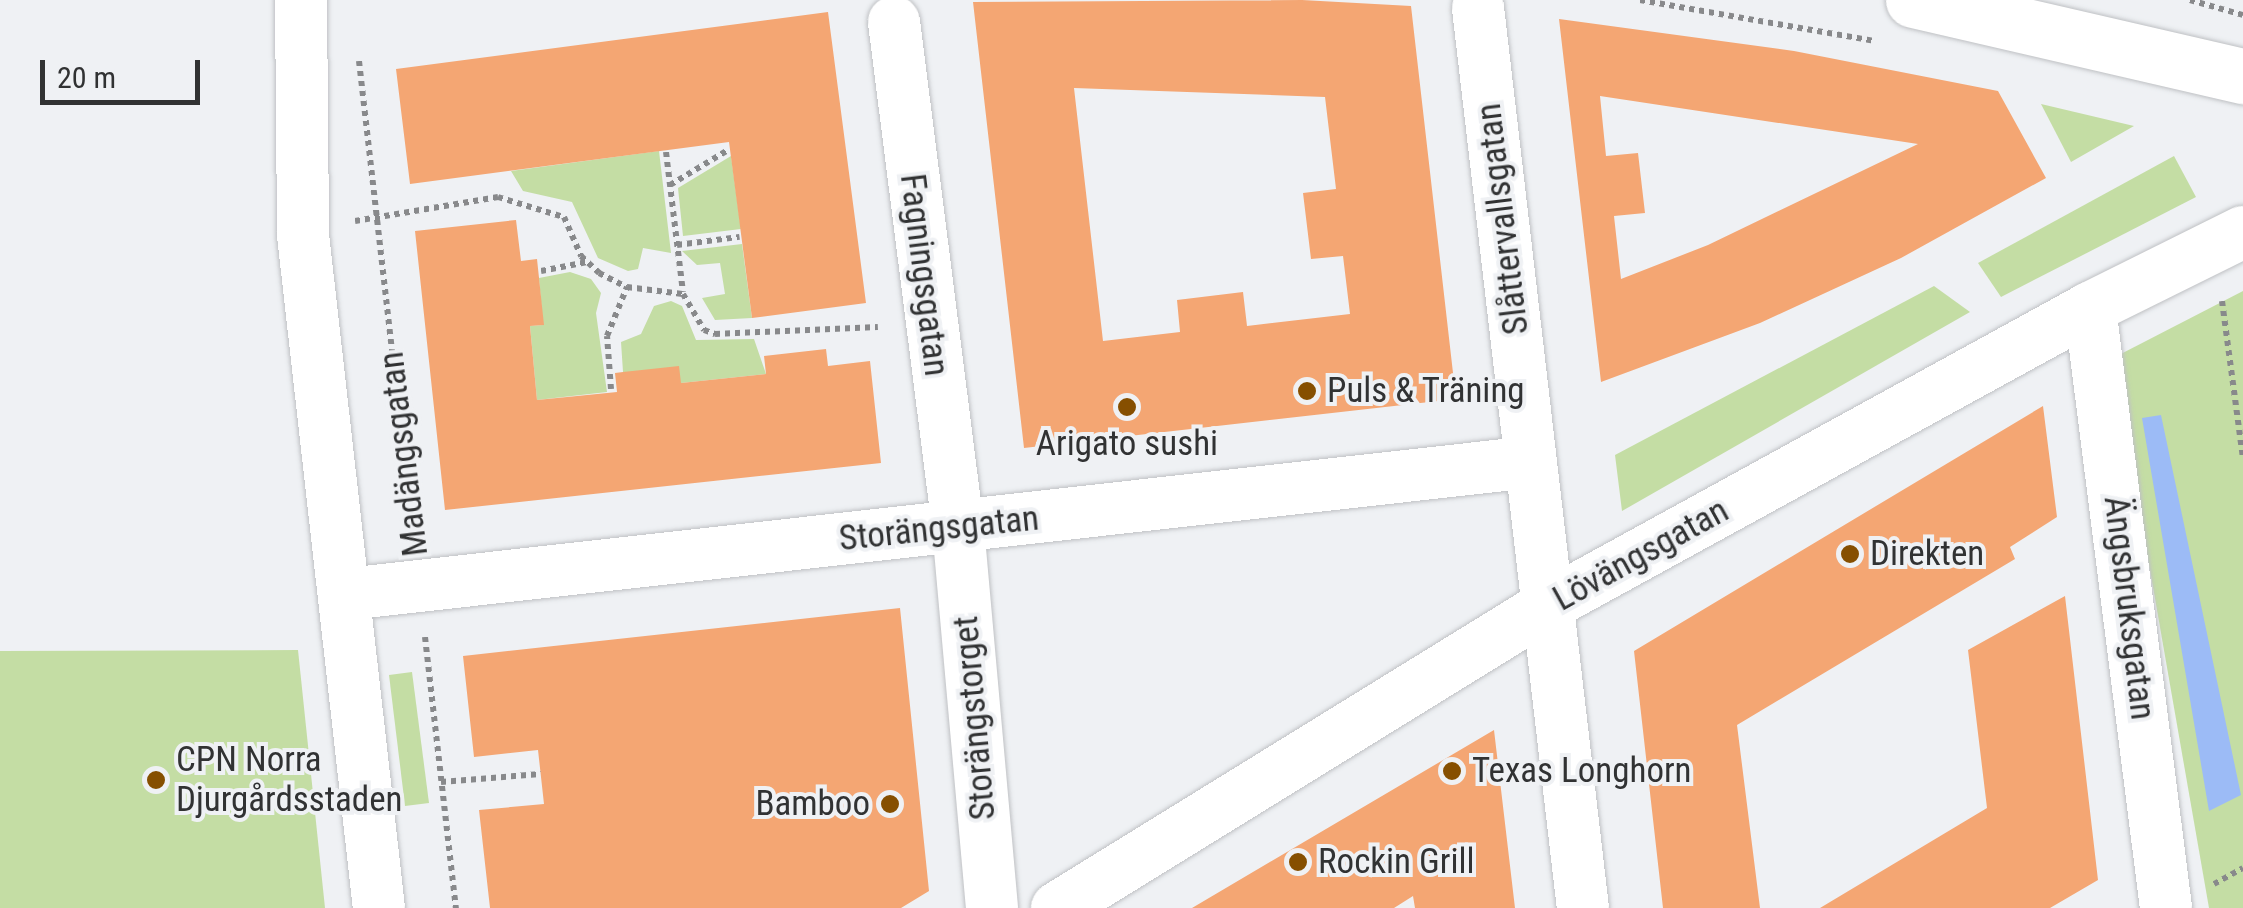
<!DOCTYPE html>
<html>
<head>
<meta charset="utf-8">
<style>
	body { margin:0 }
	#map { position:relative; width:2243px; height:908px; overflow:hidden; background:#eff1f4; font-family:"Roboto Condensed",sans-serif }
	div>[style] { position:absolute }
	.green>* { inset:0; background:#c4dda4 }
	.water>* { inset:0; background:#9cbbf6 }
	.building>* { inset:0; background:#f4a673 }
	.path>* { height:6px; margin-top:-3px; transform-origin:0; background:repeating-linear-gradient(90deg,#88898b 0 5px,transparent 0 10px) }
	.roads { filter:drop-shadow(0 0 2px #bfc1c4) drop-shadow(0 0 2px #bfc1c4) }
	.street>* { height:52px; margin:-26px; padding:0 26px; transform-origin:26px; border-radius:26px; background:#fff }
	.secondary>* { height:55px; margin:-27.5px; padding:0 27.5px; transform-origin:27.5px; border-radius:27.5px; background:#fff }
	.dots>* { width:28px; height:28px; translate:-50% -50%; box-sizing:border-box; border:5px solid #eff1f4; border-radius:50% }
	span { translate:-50% -50%; white-space:nowrap; text-align:center; line-height:1.15; -webkit-text-stroke:8px #eff1f4; paint-order:stroke }
	.street-label { font-size:35px; color:#313233 }
	.poi-label { font-size:35px; color:#313233 }
	.left { translate:0 -50%; text-align:left }
	.right { translate:-100% -50%; text-align:right }
	.scale { position:absolute; left:40px; top:60px; width:160px; height:45px; box-sizing:border-box; border:5px solid #313233; border-top:0; padding-left:12px; font-size:30px; line-height:35px; white-space:nowrap; color:#313233; -webkit-text-stroke:8px #eff1f4; paint-order:stroke }
</style>
</head>
<body>
<div id="map">
	<div class="green">
		<i style="clip-path:polygon(2041px 104px,2134px 126px,2071px 162px)"></i>
		<i style="clip-path:polygon(659px 151px,671px 253px,643px 248px,638px 269px,628px 271px,598px 258px,572px 202px,523px 191px,511px 171px)"></i>
		<i style="clip-path:polygon(731px 156px,741px 229px,683px 236px,678px 188px)"></i>
		<i style="clip-path:polygon(2174px 156px,2196px 197px,2001px 297px,1978px 263px)"></i>
		<i style="clip-path:polygon(742px 244px,752px 318px,715px 320px,702px 298px,725px 294px,720px 263px,697px 265px,682px 251px)"></i>
		<i style="clip-path:polygon(570px 272px,591px 279px,601px 293px,596px 313px,607px 392px,537px 400px,530px 326px,543px 325px,539px 278px)"></i>
		<i style="clip-path:polygon(1934px 286px,1970px 312px,1622px 511px,1615px 455px)"></i>
		<i style="clip-path:polygon(2243px 291px,2243px 908px,2209px 908px,2113px 358px)"></i>
		<i style="clip-path:polygon(671px 301px,682px 306px,696px 340px,754px 339px,766px 374px,681px 383px,623px 372px,621px 342px,641px 334px,654px 306px)"></i>
		<i style="clip-path:polygon(298px 650px,325px 908px,0 908px,0 651px)"></i>
		<i style="clip-path:polygon(412px 672px,429px 803px,405px 806px,389px 675px)"></i>
	</div>
	<div class="water">
		<i style="clip-path:polygon(2161px 415px,2241px 795px,2209px 811px,2142px 418px)"></i>
	</div>
	<div class="building">
		<i style="clip-path:polygon(evenodd,1302px 0,1411px 6px,1456px 399px,1024px 448px,973px 2px,1302px 0,1074px 88px,1325px 97px,1336px 189px,1303px 193px,1311px 259px,1343px 256px,1350px 314px,1247px 326px,1243px 292px,1177px 300px,1180px 332px,1103px 341px,1074px 88px)"></i>
		<i style="clip-path:polygon(828px 12px,866px 303px,752px 318px,729px 142px,410px 184px,396px 69px)"></i>
		<i style="clip-path:polygon(evenodd,1559px 19px,1794px 51px,1998px 91px,2046px 178px,1901px 258px,1760px 323px,1601px 382px,1559px 19px,1600px 96px,1918px 144px,1708px 245px,1621px 279px,1614px 216px,1645px 213px,1638px 153px,1606px 156px,1600px 96px)"></i>
		<i style="clip-path:polygon(516px 220px,521px 261px,537px 259px,544px 325px,530px 326px,537px 400px,617px 392px,615px 373px,623px 372px,679px 366px,681px 383px,766px 374px,764px 356px,826px 349px,828px 366px,870px 361px,881px 463px,445px 510px,415px 231px)"></i>
		<i style="clip-path:polygon(2043px 406px,2057px 517px,2010px 547px,2015px 559px,1737px 725px,1760px 908px,1663px 908px,1634px 651px)"></i>
		<i style="clip-path:polygon(2065px 596px,2098px 880px,2050px 908px,1820px 908px,1987px 808px,1968px 650px)"></i>
		<i style="clip-path:polygon(900px 608px,929px 891px,901px 908px,490px 908px,479px 810px,544px 804px,538px 750px,474px 757px,463px 656px)"></i>
		<i style="clip-path:polygon(1494px 730px,1515px 908px,1415px 908px,1413px 896px,1394px 908px,1192px 908px)"></i>
	</div>
	<div class="path">
		<i style="left:1640px;top:0;width:239px;rotate:9.9deg"></i>
		<i style="left:2190px;top:0;width:55px;rotate:15.8deg"></i>
		<i style="left:359px;top:61px;width:477px;rotate:83.5deg"></i>
		<i style="left:666px;top:152px;width:141px;rotate:83.1deg"></i>
		<i style="left:670px;top:185px;width:68px;rotate:-31.1deg"></i>
		<i style="left:355px;top:221px;width:145px;rotate:-9.5deg"></i>
		<i style="left:498px;top:197px;width:69px;rotate:16.9deg"></i>
		<i style="left:564px;top:217px;width:43px;rotate:66.4deg"></i>
		<i style="left:581px;top:256px;width:25px;rotate:43deg"></i>
		<i style="left:599px;top:273px;width:31px;rotate:27deg"></i>
		<i style="left:627px;top:287px;width:56px;rotate:7.1deg"></i>
		<i style="left:683px;top:294px;width:42px;rotate:59.7deg"></i>
		<i style="left:704px;top:330px;width:12px;rotate:20deg"></i>
		<i style="left:715px;top:334px;width:163px;rotate:-2.5deg"></i>
		<i style="left:677px;top:245px;width:63px;rotate:-7.4deg"></i>
		<i style="left:541px;top:271px;width:47px;rotate:-11.1deg"></i>
		<i style="left:2222px;top:301px;width:158px;rotate:82.4deg"></i>
		<i style="left:611px;top:389px;width:53px;rotate:-94.3deg"></i>
		<i style="left:607px;top:336px;width:53px;rotate:-67.8deg"></i>
		<i style="left:425px;top:637px;width:273px;rotate:83.5deg"></i>
		<i style="left:441px;top:782px;width:100px;rotate:-4.6deg"></i>
		<i style="left:2214px;top:884px;width:33px;rotate:-29deg"></i>
	</div>
	<div class="roads">
		<div class="street">
			<i style="left:301px;top:0;width:235px;rotate:89.5deg"></i>
			<i style="left:303px;top:235px;width:677px;rotate:83.56deg"></i>
			<i style="left:1478px;top:8px;width:906px;rotate:83.35deg"></i>
			<i style="left:894px;top:22px;width:509px;rotate:82.78deg"></i>
			<i style="left:958px;top:527px;width:383px;rotate:84.9deg"></i>
			<i style="left:2090px;top:308px;width:605px;rotate:82.78deg"></i>
			<i style="left:347px;top:594px;width:1191px;rotate:-6.36deg"></i>
			<i style="left:1057px;top:908px;width:579px;rotate:-31.66deg"></i>
			<i style="left:1550px;top:604px;width:616px;rotate:-28.73deg"></i>
			<i style="left:2090px;top:308px;width:171px;rotate:-26.4deg"></i>
		</div>
		<div class="secondary">
			<i style="left:1913px;top:0;width:339px;rotate:13deg"></i>
		</div>
	</div>
	<div class="dots">
		<i style="left:1307px;top:391px;background:#864f00"></i>
		<i style="left:1127px;top:407px;background:#864f00"></i>
		<i style="left:1850px;top:554px;background:#864f00"></i>
		<i style="left:1452px;top:771px;background:#864f00"></i>
		<i style="left:156px;top:780px;background:#864f00"></i>
		<i style="left:890px;top:804px;background:#864f00"></i>
		<i style="left:1298px;top:862px;background:#864f00"></i>
	</div>
	<div class="street-label">
		<span style="left:1503px;top:219px;rotate:-97deg">Slåttervallsgatan</span>
		<span style="left:924px;top:275px;rotate:83deg">Fagningsgatan</span>
		<span style="left:404px;top:454px;rotate:-97deg">Madängsgatan</span>
		<span style="left:939px;top:529px;rotate:-6deg">Storängsgatan</span>
		<span style="left:1641px;top:555px;rotate:-29deg">Lövängsgatan</span>
		<span style="left:2129px;top:608px;rotate:83deg">Ängsbruksgatan</span>
		<span style="left:975px;top:718px;rotate:-95deg">Storängstorget</span>
	</div>
	<div class="poi-label">
		<span class="left" style="left:1327px;top:391px">Puls &amp; Träning</span>
		<span style="left:1127px;top:444px">Arigato sushi</span>
		<span class="left" style="left:1870px;top:554px">Direkten</span>
		<span class="left" style="left:176px;top:780px">CPN Norra<br>Djurgårdsstaden</span>
		<span class="left" style="left:1472px;top:771px">Texas Longhorn</span>
		<span class="right" style="left:870px;top:804px">Bamboo</span>
		<span class="left" style="left:1318px;top:862px">Rockin Grill</span>
	</div>
	<div class="scale">20 m</div>
</div>
</body>
</html>
